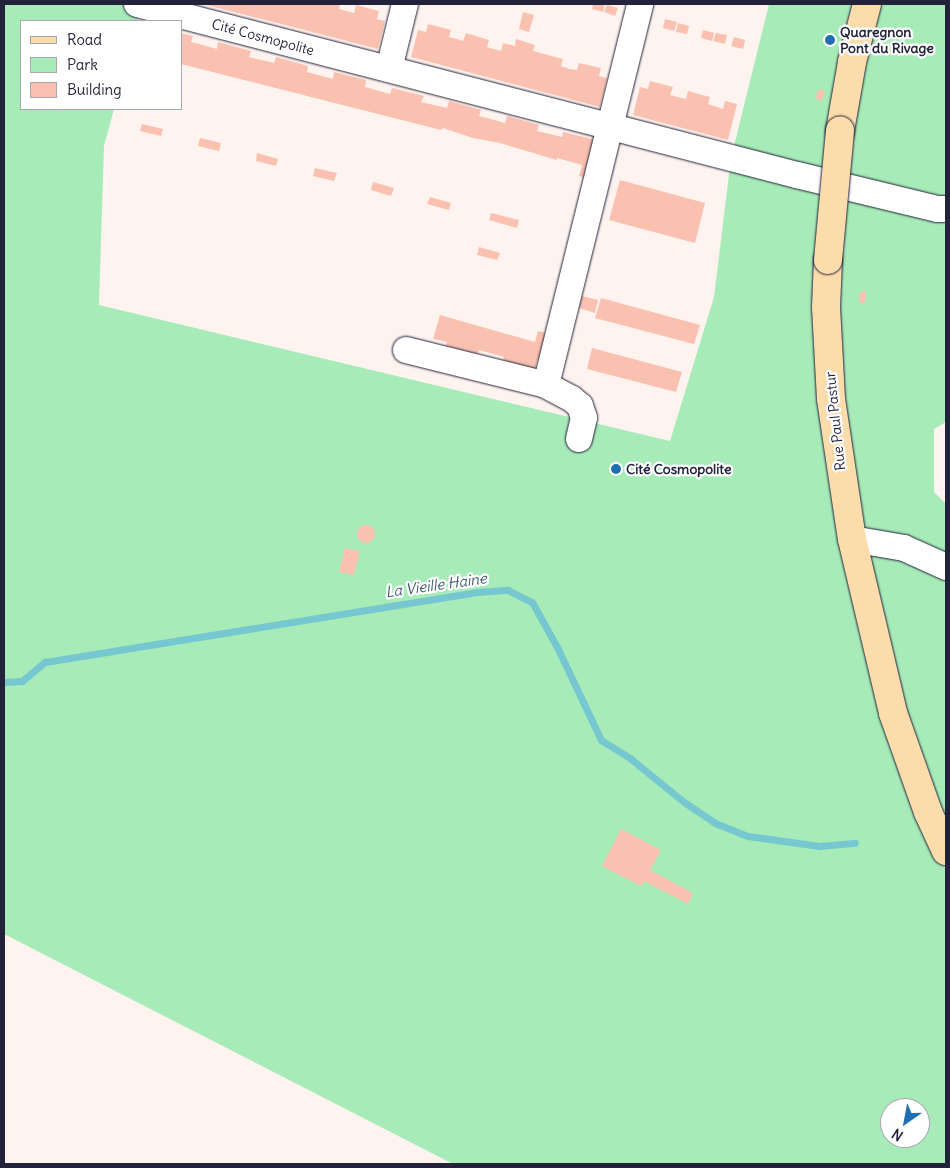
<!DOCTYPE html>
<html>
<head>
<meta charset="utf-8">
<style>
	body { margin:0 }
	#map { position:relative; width:950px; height:1168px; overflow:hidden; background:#fef3ef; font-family:Delius,sans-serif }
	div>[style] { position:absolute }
	.green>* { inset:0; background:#a7ecb8 }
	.stream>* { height:7px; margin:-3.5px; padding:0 3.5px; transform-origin:3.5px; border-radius:3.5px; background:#76c7d0 }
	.building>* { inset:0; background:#fac1b0 }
	.round { border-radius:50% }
	.roads { filter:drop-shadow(0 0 1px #22223b) drop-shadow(0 0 1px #22223b) }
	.minor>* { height:26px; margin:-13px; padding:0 13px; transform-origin:13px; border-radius:13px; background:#fff }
	.major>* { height:28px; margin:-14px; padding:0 14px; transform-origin:14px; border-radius:14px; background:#fddcac }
	.bridges { filter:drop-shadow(0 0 1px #22223b) drop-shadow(0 0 1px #22223b) }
	.major-bridge>* { height:28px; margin:-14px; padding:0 14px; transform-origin:14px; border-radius:14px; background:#fddcac }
	.dots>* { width:14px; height:14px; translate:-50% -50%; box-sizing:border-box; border:2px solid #fff; border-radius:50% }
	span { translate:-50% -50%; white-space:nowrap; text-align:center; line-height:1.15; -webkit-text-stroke:4.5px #fff; paint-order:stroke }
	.poi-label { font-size:14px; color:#22223b; font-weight:700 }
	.left { translate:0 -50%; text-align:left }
	.street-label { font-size:14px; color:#22223b }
	.water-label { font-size:15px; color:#3f5c6f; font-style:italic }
	.frame { position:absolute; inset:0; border:5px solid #22223b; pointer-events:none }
	.legend { position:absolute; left:20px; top:20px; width:162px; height:90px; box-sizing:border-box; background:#fff; border:1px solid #a7a7b1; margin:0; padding:6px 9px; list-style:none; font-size:15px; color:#22223b }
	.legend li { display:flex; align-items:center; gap:10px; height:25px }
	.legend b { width:25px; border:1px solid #a7a7b1 }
	.north { position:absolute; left:880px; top:1098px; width:50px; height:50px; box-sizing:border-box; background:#fff; border:1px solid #a7a7b1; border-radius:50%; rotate:213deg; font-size:14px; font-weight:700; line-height:20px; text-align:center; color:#22223b }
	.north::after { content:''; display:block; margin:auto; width:18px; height:22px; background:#1f6fb2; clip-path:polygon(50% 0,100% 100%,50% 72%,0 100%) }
</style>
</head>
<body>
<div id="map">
	<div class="green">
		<i style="clip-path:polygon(evenodd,4px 4px,142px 4px,137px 21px,21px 21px,21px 109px,114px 109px,104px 146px,99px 305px,670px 441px,714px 297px,731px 158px,769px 4px,946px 4px,946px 209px,938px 209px,946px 227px,946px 422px,934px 429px,934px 492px,946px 504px,946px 1164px,453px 1164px,4px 934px,4px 4px,890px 1108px,920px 1108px,920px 1138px,890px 1138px,890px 1108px)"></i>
	</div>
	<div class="stream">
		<i style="left:4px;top:682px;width:18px;rotate:-3deg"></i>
		<i style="left:22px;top:681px;width:30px;rotate:-40deg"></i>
		<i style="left:45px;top:662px;width:438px;rotate:-9.2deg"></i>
		<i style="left:477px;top:592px;width:31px;rotate:-4deg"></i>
		<i style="left:508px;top:590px;width:27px;rotate:27deg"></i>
		<i style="left:532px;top:602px;width:54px;rotate:61deg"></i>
		<i style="left:558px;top:649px;width:101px;rotate:64.7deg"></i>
		<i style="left:601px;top:740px;width:36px;rotate:32deg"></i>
		<i style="left:631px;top:759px;width:68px;rotate:39.1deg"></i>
		<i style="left:684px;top:802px;width:37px;rotate:34deg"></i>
		<i style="left:715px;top:823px;width:35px;rotate:22deg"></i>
		<i style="left:748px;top:836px;width:72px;rotate:8deg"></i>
		<i style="left:819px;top:846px;width:36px;rotate:-5deg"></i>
	</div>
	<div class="building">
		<i style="clip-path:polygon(203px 4px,340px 4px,339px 9px,354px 13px,356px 5px,379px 11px,377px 19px,385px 21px,378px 49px)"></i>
		<i style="clip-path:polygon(593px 4px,605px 4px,603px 12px,592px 9px)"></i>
		<i style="clip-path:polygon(607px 5px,618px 8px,615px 16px,604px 12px)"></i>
		<i style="clip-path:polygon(523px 12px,534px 15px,529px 32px,519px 29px)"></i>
		<i style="clip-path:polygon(665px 19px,677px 22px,674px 31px,663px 28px)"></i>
		<i style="clip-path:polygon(678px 23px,689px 26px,687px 34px,676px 32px)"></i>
		<i style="clip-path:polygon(428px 24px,451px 30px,449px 37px,457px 39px,463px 41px,466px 33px,489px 40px,487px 47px,501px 51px,503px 43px,515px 46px,516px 39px,535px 45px,533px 51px,563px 59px,561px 66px,569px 69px,577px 70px,579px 63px,601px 68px,599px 76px,607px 78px,600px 107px,411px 57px,418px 30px,426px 32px)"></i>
		<i style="clip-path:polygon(703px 30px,714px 33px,712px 41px,701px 38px)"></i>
		<i style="clip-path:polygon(181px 33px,193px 36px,191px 42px,203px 45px,217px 49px,218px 42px,251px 51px,249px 57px,274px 63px,276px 57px,308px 66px,307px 72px,333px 79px,334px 72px,366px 80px,365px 87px,390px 94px,392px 88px,424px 96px,421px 102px,447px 108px,449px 101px,481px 110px,479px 116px,491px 119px,505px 123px,507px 116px,539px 125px,537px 131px,562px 137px,563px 132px,596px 140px,592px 180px,579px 176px,582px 165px,557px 158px,557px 160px,500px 143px,473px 138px,443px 128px,441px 130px,181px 64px)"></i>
		<i style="clip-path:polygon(716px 33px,727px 35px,725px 44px,713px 41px)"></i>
		<i style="clip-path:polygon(734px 37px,745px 40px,743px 49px,731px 46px)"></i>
		<i style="clip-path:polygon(650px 81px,673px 87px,670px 95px,686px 99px,688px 91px,710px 97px,708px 104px,723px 109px,725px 101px,737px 104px,728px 140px,633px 115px,640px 87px,648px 89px)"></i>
		<i style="clip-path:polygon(818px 89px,825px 91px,822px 101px,816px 99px)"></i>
		<i style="clip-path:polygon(142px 124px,163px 129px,161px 136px,140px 131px)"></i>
		<i style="clip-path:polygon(200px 138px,221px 143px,219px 151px,198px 146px)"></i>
		<i style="clip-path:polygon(257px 153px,278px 159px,276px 166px,256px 161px)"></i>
		<i style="clip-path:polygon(315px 168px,337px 173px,334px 181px,313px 176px)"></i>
		<i style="clip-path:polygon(620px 180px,705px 203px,695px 243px,609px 220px)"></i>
		<i style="clip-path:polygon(373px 182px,394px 188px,391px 196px,371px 190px)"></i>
		<i style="clip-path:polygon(430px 197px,451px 203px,449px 210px,427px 204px)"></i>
		<i style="clip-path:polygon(491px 213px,519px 220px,517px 228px,489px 220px)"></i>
		<i style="clip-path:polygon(479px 247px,500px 253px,497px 260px,477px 255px)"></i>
		<i style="clip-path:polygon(860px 292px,866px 292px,865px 303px,859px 303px)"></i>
		<i style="clip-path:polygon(582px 296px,598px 300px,595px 313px,579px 308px)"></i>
		<i style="clip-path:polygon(601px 298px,700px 325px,694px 344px,595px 318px)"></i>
		<i style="clip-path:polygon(440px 315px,535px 342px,538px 331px,551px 334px,544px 362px,537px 360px,535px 369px,503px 360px,504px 357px,479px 350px,478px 354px,446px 346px,447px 342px,433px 339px)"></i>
		<i style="clip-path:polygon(592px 348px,682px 372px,676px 392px,587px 369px)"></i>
		<i class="round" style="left:357px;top:525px;width:18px;height:18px"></i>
		<i style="clip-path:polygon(345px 548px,360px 551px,354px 575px,339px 572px)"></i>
		<i style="clip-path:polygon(621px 829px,661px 850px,650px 870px,693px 893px,688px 904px,644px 881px,641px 886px,602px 866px)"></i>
	</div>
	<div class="roads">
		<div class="minor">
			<i style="left:137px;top:4px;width:682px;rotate:14.53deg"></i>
			<i style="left:797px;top:175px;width:145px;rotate:13.6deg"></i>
			<i style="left:938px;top:209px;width:8px"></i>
			<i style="left:389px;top:69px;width:67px;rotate:-76.2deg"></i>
			<i style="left:406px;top:350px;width:144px;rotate:14deg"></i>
			<i style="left:579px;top:439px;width:22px;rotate:-77deg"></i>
			<i style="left:584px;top:418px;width:13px;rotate:-108deg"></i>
			<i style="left:580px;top:406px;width:11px;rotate:-139deg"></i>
			<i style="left:572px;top:399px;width:30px;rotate:-152deg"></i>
			<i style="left:546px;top:385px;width:392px;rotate:-76.1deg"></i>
			<i style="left:852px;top:539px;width:53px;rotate:9.8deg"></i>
			<i style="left:904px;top:548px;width:46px;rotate:24.3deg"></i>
		</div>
		<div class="major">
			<i style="left:840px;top:131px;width:70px;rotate:-80.1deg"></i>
			<i style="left:852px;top:62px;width:60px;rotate:-75.5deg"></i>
			<i style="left:828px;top:260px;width:47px;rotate:92.4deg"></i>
			<i style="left:826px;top:307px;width:92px;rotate:86.9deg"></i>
			<i style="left:831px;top:399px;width:142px;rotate:81.5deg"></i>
			<i style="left:852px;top:539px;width:179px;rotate:76.7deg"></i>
			<i style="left:893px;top:713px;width:105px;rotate:70.5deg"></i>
			<i style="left:928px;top:812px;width:43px;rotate:65.2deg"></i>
		</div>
	</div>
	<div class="bridges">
		<div class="major-bridge">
			<i style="left:828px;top:260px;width:130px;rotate:-84.7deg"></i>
		</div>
	</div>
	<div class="dots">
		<i style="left:830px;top:40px;background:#1f6fb2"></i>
		<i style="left:616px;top:469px;background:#1f6fb2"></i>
	</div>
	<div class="poi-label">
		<span class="left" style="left:840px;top:40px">Quaregnon<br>Pont du Rivage</span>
		<span class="left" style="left:626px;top:469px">Cité Cosmopolite</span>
	</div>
	<div class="street-label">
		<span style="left:263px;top:37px;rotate:15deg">Cité Cosmopolite</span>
		<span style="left:835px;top:421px;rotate:-96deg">Rue Paul Pastur</span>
	</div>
	<div class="water-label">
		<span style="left:436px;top:585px;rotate:-8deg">La Vieille Haine</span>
	</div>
	<div class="frame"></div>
	<ul class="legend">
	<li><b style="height:6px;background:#fddcac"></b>Road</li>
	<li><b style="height:14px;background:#a7ecb8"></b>Park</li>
	<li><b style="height:14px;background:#fac1b0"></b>Building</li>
	</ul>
	<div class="north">N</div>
</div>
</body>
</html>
